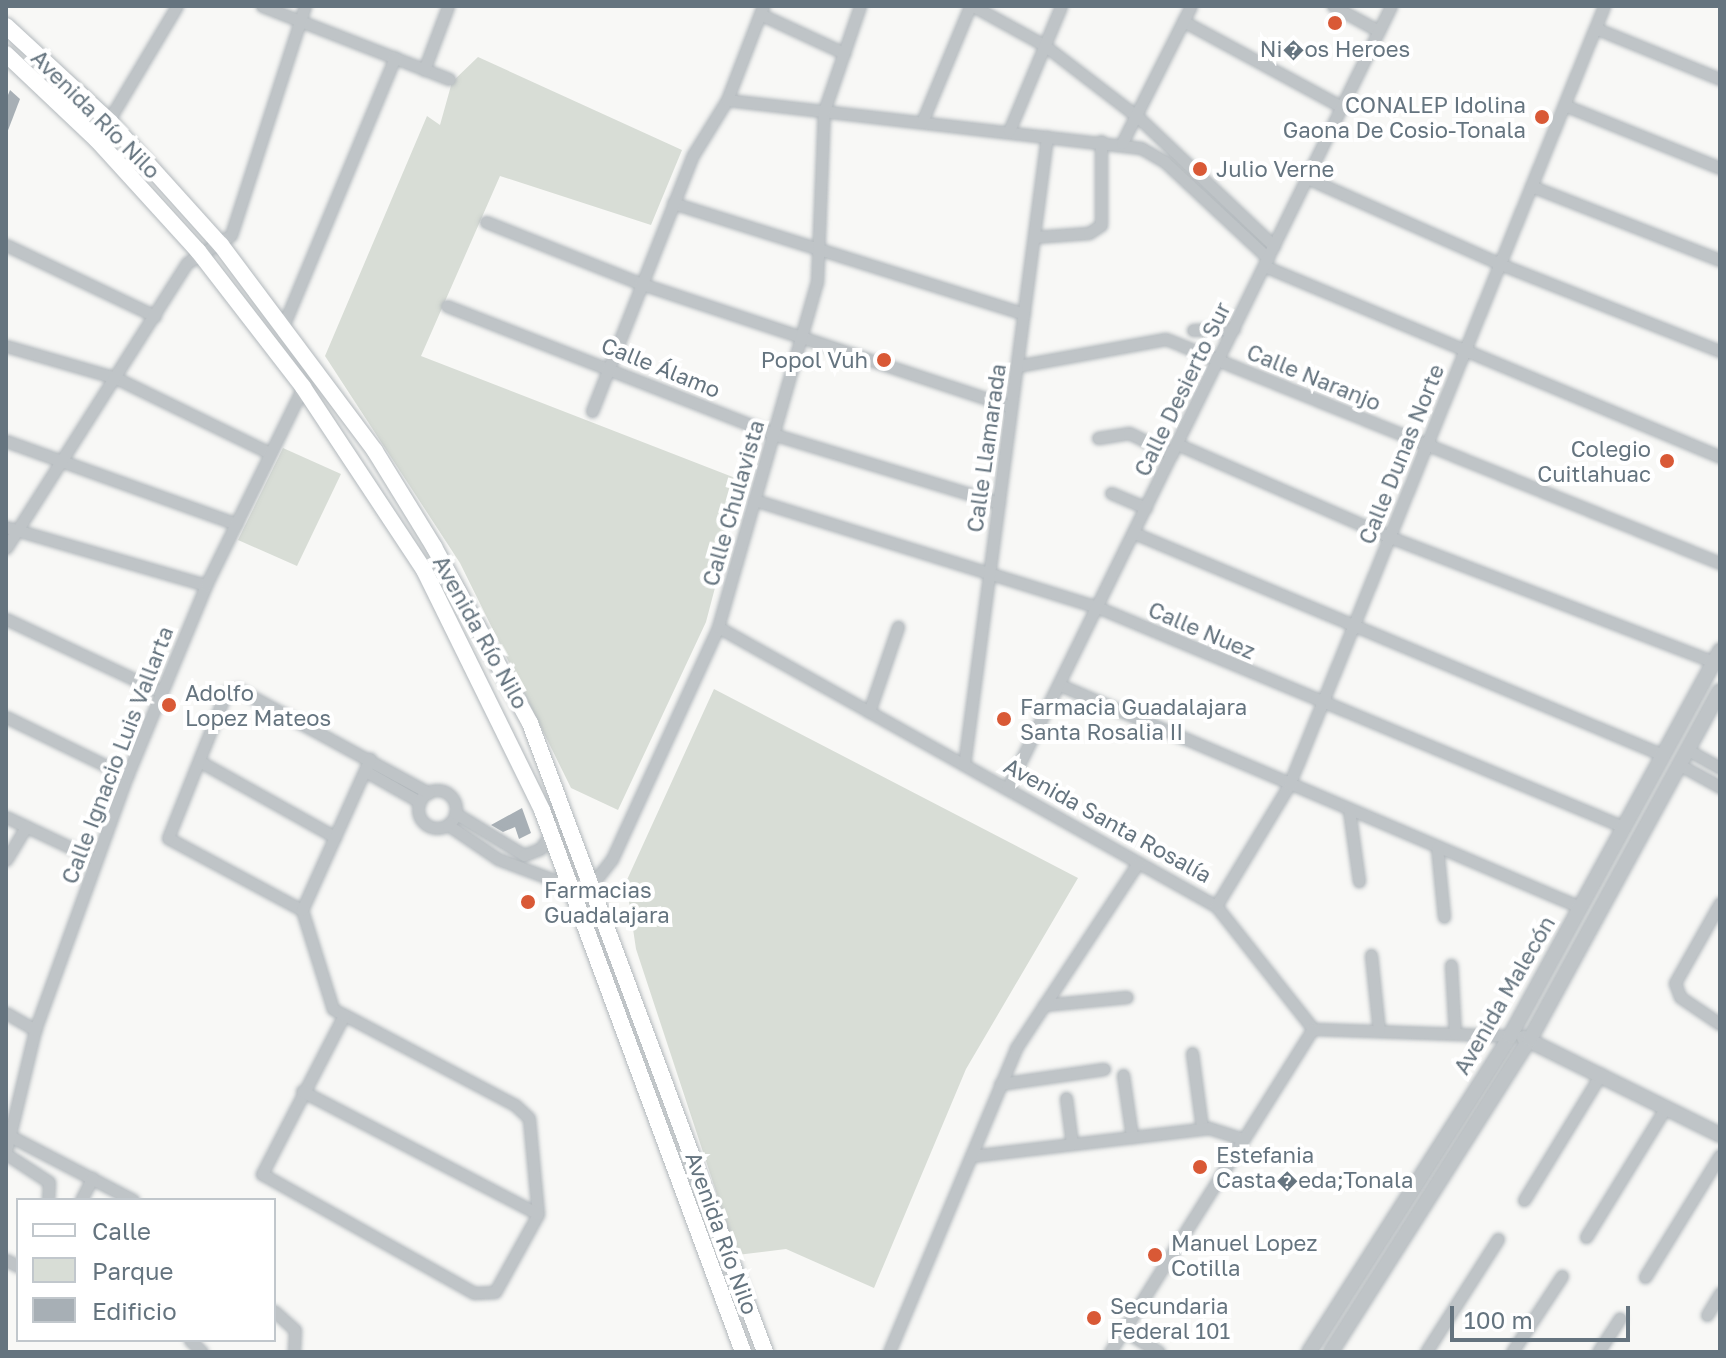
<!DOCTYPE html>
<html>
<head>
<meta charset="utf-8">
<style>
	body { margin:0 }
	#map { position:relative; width:1726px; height:1358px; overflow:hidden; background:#f8f8f6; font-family:"Golos Text",sans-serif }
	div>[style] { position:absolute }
	.green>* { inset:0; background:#d8ddd6 }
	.building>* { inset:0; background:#a7afb5 }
	.roads { filter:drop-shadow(0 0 2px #b2b8bc) drop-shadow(0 0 2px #b2b8bc) }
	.minor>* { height:11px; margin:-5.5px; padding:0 5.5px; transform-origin:5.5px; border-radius:5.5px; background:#bfc4c7 }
	.minor>.ring { margin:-5.5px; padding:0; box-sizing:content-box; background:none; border:11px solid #bfc4c7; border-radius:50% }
	.tertiary>* { height:14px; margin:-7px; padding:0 7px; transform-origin:7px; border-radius:7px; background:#bfc4c7 }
	.secondary>* { height:16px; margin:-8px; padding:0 8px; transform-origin:8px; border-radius:8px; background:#fff }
	.dots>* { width:22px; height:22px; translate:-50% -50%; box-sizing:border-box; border:4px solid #fff; border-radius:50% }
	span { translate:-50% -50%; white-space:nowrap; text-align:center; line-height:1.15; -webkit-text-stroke:8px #fff; paint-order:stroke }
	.poi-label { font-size:22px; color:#65747f }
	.right { translate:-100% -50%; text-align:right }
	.left { translate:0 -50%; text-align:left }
	.street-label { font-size:22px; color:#65747f }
	.frame { position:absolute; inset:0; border:8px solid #65747f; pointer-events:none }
	.legend { position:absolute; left:16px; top:1198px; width:260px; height:144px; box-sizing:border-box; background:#fff; border:2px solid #c1c7cc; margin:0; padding:10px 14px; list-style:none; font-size:24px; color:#65747f }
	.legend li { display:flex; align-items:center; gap:16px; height:40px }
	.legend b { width:40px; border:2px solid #c1c7cc }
	.scale { position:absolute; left:1450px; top:1306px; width:180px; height:36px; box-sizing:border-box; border:4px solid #65747f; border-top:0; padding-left:10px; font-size:24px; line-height:28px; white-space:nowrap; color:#65747f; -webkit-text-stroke:6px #fff; paint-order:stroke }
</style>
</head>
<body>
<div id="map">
	<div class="green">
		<i style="clip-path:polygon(478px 57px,682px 150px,651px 225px,500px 176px,421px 356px,743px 481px,706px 622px,618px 810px,571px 788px,460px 563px,325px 356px,427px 116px,440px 125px,452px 82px)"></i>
		<i style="clip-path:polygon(283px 448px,341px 474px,297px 566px,238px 540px)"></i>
		<i style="clip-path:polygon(714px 689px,1078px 878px,966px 1069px,874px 1288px,786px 1249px,737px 1255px,636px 949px,626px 882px)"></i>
	</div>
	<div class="building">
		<i style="clip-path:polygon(10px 90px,20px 99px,7px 133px,6px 100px)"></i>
		<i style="clip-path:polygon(522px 808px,531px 833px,519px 839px,515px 827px,503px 832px,491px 825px)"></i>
	</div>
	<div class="roads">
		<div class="minor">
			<i style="left:262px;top:6px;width:201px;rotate:21.3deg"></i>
			<i style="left:973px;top:6px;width:81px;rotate:28.8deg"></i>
			<i style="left:1044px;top:45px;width:120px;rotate:37.5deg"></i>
			<i style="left:1139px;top:118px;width:186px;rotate:43.5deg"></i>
			<i style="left:1333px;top:6px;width:52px;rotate:28.5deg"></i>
			<i style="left:760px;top:14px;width:93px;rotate:24.9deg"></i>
			<i style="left:1183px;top:21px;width:181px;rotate:28.4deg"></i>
			<i style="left:1595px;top:28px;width:135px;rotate:22.2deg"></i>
			<i style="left:424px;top:70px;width:68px;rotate:-69.4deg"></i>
			<i style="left:727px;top:100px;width:417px;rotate:6.6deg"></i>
			<i style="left:1141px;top:148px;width:28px;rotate:30deg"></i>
			<i style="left:1165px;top:162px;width:141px;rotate:43deg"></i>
			<i style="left:1564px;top:105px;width:168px;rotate:22deg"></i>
			<i style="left:922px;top:122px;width:126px;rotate:-67.5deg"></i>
			<i style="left:1009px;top:131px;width:135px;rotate:-67.4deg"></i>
			<i style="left:97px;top:140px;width:156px;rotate:-59.2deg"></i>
			<i style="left:1122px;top:143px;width:153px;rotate:-63.3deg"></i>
			<i style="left:1307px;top:178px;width:211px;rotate:24deg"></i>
			<i style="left:1500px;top:264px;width:237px;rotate:21.6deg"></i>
			<i style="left:1531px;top:186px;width:203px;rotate:21.4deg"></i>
			<i style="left:673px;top:203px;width:368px;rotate:17.5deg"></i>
			<i style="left:486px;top:222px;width:165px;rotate:21.7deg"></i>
			<i style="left:639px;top:283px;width:392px;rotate:18.4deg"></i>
			<i style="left:1034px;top:237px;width:55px;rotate:-4.2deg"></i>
			<i style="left:1089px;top:233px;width:14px;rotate:-34deg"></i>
			<i style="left:1101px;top:225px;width:84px;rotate:-90deg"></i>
			<i style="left:6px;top:245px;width:165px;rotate:25.5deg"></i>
			<i style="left:1264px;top:266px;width:494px;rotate:22.7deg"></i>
			<i style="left:447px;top:306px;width:350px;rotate:21.4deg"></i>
			<i style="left:773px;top:434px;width:236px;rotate:17deg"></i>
			<i style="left:284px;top:324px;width:289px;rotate:-67.4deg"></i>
			<i style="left:1193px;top:330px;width:41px;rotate:-1.4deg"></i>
			<i style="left:6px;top:346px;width:115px;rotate:16.2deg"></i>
			<i style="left:116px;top:378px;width:171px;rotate:26deg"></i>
			<i style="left:1017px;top:366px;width:151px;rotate:-10.3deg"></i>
			<i style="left:1166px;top:339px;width:598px;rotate:22.02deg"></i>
			<i style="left:592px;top:411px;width:275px;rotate:-68.5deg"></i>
			<i style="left:693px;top:155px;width:65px;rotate:-58.3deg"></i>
			<i style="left:727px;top:100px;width:101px;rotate:-69deg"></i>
			<i style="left:1098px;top:438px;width:31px;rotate:-9deg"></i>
			<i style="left:1129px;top:433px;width:48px;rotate:26deg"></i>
			<i style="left:6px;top:441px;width:245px;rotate:19.8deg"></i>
			<i style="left:1177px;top:444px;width:232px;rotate:23.6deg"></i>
			<i style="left:1390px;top:537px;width:347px;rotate:21.1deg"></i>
			<i style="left:1111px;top:493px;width:38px;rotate:23deg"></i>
			<i style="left:754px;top:500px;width:359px;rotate:17.3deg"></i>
			<i style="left:1097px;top:607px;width:571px;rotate:22.66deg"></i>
			<i style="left:6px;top:527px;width:208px;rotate:16.2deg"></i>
			<i style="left:1134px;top:533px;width:574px;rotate:22.77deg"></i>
			<i style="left:6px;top:548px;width:338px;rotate:-57.6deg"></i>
			<i style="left:187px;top:263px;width:52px;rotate:-32.5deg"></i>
			<i style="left:231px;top:235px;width:241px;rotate:-72.1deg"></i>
			<i style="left:6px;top:619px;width:171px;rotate:25.2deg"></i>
			<i style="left:718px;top:627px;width:571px;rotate:29.26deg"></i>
			<i style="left:1216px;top:906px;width:157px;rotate:51.7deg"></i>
			<i style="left:1313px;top:1029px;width:197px;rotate:2deg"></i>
			<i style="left:1060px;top:685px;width:565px;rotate:23.12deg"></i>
			<i style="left:869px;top:712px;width:90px;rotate:-71.2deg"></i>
			<i style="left:6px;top:717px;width:135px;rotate:26deg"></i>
			<i style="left:1688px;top:750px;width:37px;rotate:29deg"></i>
			<i style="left:199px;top:761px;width:156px;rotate:29.2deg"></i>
			<i style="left:964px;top:765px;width:634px;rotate:-82.48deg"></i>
			<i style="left:1680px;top:765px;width:46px;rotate:28.8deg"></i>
			<i style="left:365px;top:771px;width:63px;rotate:29.4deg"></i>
			<i style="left:1007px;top:789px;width:872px;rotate:-63.88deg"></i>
			<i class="ring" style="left:418px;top:790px;width:27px;height:27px"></i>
			<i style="left:1349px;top:810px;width:72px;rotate:82deg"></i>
			<i style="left:455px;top:813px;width:81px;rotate:31.3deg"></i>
			<i style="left:524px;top:855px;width:17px;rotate:-21deg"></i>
			<i style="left:540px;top:849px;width:44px;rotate:-54.2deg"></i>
			<i style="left:6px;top:817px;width:98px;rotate:25.3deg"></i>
			<i style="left:448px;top:825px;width:60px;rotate:34.2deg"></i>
			<i style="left:498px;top:859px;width:68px;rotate:20.6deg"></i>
			<i style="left:562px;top:883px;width:32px;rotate:-2deg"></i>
			<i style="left:594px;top:882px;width:29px;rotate:-52deg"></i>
			<i style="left:612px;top:859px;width:255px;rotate:-65.4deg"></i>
			<i style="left:718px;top:627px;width:66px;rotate:-74.1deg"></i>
			<i style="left:736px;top:564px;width:293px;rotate:-74deg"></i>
			<i style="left:817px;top:282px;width:171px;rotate:-87.7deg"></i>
			<i style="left:824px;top:111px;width:111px;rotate:-71.1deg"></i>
			<i style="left:1437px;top:847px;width:70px;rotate:84.3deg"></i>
			<i style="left:6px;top:860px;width:39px;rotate:-59deg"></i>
			<i style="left:1720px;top:903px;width:92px;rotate:119.4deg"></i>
			<i style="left:1675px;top:983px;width:15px;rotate:70deg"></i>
			<i style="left:1680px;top:997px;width:48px;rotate:34deg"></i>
			<i style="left:1216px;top:906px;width:141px;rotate:-58.9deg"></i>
			<i style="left:1289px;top:785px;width:840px;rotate:-67.98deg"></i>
			<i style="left:302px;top:910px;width:152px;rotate:-151.8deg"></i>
			<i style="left:168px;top:838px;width:157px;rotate:-68.3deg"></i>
			<i style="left:226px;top:692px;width:12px;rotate:-14deg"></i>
			<i style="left:238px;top:689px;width:217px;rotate:28.6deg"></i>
			<i style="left:1371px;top:955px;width:76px;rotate:84deg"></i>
			<i style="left:1451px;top:965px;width:69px;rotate:86.7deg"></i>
			<i style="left:1044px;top:1005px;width:83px;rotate:-5.5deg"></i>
			<i style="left:6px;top:1013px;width:34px;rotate:30deg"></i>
			<i style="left:344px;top:1015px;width:179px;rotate:117.3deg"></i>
			<i style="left:262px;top:1174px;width:243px;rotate:29.3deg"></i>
			<i style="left:474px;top:1293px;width:21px;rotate:-3deg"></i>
			<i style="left:495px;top:1292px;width:89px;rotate:-61.1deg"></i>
			<i style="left:538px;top:1214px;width:96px;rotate:-95.4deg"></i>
			<i style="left:529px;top:1118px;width:19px;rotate:-137deg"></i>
			<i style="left:515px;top:1105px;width:193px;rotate:-152.2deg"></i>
			<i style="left:344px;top:1015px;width:13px;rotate:-151deg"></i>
			<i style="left:333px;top:1009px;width:104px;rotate:-107.4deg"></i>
			<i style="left:302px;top:910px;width:166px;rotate:-65.8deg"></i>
			<i style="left:1192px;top:1053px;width:76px;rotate:82.4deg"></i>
			<i style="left:1123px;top:1075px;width:63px;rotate:81.7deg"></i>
			<i style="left:1000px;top:1084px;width:105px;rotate:-8.2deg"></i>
			<i style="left:302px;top:1091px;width:266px;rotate:27.5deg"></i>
			<i style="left:1066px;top:1098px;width:46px;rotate:82.6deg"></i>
			<i style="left:10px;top:1136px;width:139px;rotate:27.5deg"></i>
			<i style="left:6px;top:1151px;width:124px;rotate:-76.5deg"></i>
			<i style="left:35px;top:1030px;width:270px;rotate:-70.1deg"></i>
			<i style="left:127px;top:776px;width:207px;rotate:-67.5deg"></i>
			<i style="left:206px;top:585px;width:220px;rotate:-63.9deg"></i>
			<i style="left:6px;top:1154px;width:51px;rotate:33.1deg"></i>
			<i style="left:49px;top:1182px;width:18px;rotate:93deg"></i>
			<i style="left:971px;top:1156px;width:240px;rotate:-6.7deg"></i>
			<i style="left:1209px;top:1128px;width:35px;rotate:18deg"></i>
			<i style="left:81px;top:1200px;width:25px;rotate:-63deg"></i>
			<i style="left:1524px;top:1200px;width:148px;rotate:-58.6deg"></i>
			<i style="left:1586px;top:1237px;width:153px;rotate:-58.4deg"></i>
			<i style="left:6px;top:1260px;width:13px;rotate:27deg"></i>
			<i style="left:1645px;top:1277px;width:143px;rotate:-58.4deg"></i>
			<i style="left:274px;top:1311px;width:28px;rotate:42deg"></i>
			<i style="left:295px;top:1330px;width:22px;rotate:93deg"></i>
			<i style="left:1707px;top:1315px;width:26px;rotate:-59deg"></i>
			<i style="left:1124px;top:1330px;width:41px;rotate:32.2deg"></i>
			<i style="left:190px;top:1340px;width:17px;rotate:45deg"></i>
			<i style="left:889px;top:1352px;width:329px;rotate:-67.3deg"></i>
			<i style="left:1016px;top:1048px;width:222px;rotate:-56.6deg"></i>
			<i style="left:1110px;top:1352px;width:381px;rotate:-57.9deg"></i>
			<i style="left:1426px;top:1352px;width:134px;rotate:-57.5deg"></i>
			<i style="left:1512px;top:1352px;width:91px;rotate:-56.7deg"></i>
			<i style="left:1598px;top:1352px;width:40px;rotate:-57.1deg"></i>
		</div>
		<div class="tertiary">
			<i style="left:1524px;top:1038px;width:219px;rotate:26.3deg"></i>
			<i style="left:1309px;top:1352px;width:375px;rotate:-57.5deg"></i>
			<i style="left:1510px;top:1036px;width:439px;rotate:-61.4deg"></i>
			<i style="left:1331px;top:1352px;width:371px;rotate:-57.6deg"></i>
			<i style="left:1530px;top:1039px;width:396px;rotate:-61.4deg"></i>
		</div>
		<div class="secondary">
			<i style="left:6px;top:26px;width:143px;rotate:42.7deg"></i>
			<i style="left:111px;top:123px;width:164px;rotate:48deg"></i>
			<i style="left:221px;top:245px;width:257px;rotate:53.2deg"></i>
			<i style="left:375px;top:451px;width:113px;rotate:58.4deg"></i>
			<i style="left:434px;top:547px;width:200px;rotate:61.4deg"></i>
			<i style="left:530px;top:723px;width:671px;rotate:69.51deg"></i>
			<i style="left:6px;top:54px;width:125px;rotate:43.4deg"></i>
			<i style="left:97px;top:140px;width:150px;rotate:47.7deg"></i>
			<i style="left:198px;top:251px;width:172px;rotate:52.3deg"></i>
			<i style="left:303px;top:387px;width:219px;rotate:56.5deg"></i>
			<i style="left:424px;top:570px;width:267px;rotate:63.8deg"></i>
			<i style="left:542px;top:810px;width:578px;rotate:69.65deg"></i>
		</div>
	</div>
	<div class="dots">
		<i style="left:1335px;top:23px;background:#d95936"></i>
		<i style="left:1542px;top:117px;background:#d95936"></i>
		<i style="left:1200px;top:169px;background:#d95936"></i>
		<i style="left:884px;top:360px;background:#d95936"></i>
		<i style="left:1667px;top:461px;background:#d95936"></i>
		<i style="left:169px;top:705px;background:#d95936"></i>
		<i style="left:1004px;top:719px;background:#d95936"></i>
		<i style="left:528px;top:902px;background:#d95936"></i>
		<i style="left:1200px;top:1167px;background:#d95936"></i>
		<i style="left:1155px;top:1255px;background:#d95936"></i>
		<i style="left:1094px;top:1318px;background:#d95936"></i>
	</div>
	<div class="poi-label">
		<span style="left:1335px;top:49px">Ni�os Heroes</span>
		<span class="right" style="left:1526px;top:117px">CONALEP Idolina<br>Gaona De Cosio-Tonala</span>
		<span class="left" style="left:1216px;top:169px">Julio Verne</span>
		<span class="right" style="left:868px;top:360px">Popol Vuh</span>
		<span class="right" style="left:1651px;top:461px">Colegio<br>Cuitlahuac</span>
		<span class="left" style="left:185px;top:705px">Adolfo<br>Lopez Mateos</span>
		<span class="left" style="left:1020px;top:719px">Farmacia Guadalajara<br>Santa Rosalia II</span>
		<span class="left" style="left:544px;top:902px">Farmacias<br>Guadalajara</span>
		<span class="left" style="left:1216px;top:1167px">Estefania<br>Casta�eda;Tonala</span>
		<span class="left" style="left:1171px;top:1255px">Manuel Lopez<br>Cotilla</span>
		<span class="left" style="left:1110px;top:1318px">Secundaria<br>Federal 101</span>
	</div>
	<div class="street-label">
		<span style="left:96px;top:114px;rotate:45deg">Avenida Río Nilo</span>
		<span style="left:661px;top:367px;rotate:22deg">Calle Álamo</span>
		<span style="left:1314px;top:377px;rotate:22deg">Calle Naranjo</span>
		<span style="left:1182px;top:389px;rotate:-64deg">Calle Desierto Sur</span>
		<span style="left:986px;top:448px;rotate:-82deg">Calle Llamarada</span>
		<span style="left:1401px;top:454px;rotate:-68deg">Calle Dunas Norte</span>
		<span style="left:733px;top:503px;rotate:-74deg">Calle Chulavista</span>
		<span style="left:1202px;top:630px;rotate:23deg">Calle Nuez</span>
		<span style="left:481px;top:632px;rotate:61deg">Avenida Río Nilo</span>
		<span style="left:117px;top:755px;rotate:-69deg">Calle Ignacio Luis Vallarta</span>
		<span style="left:1108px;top:820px;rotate:29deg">Avenida Santa Rosalía</span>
		<span style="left:1504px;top:995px;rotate:-60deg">Avenida Malecón</span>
		<span style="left:722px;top:1233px;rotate:70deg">Avenida Río Nilo</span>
	</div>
	<div class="frame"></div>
	<ul class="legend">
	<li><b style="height:10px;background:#fff"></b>Calle</li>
	<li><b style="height:22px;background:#d8ddd6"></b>Parque</li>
	<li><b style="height:22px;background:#a7afb5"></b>Edificio</li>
	</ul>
	<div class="scale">100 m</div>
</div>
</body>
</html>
